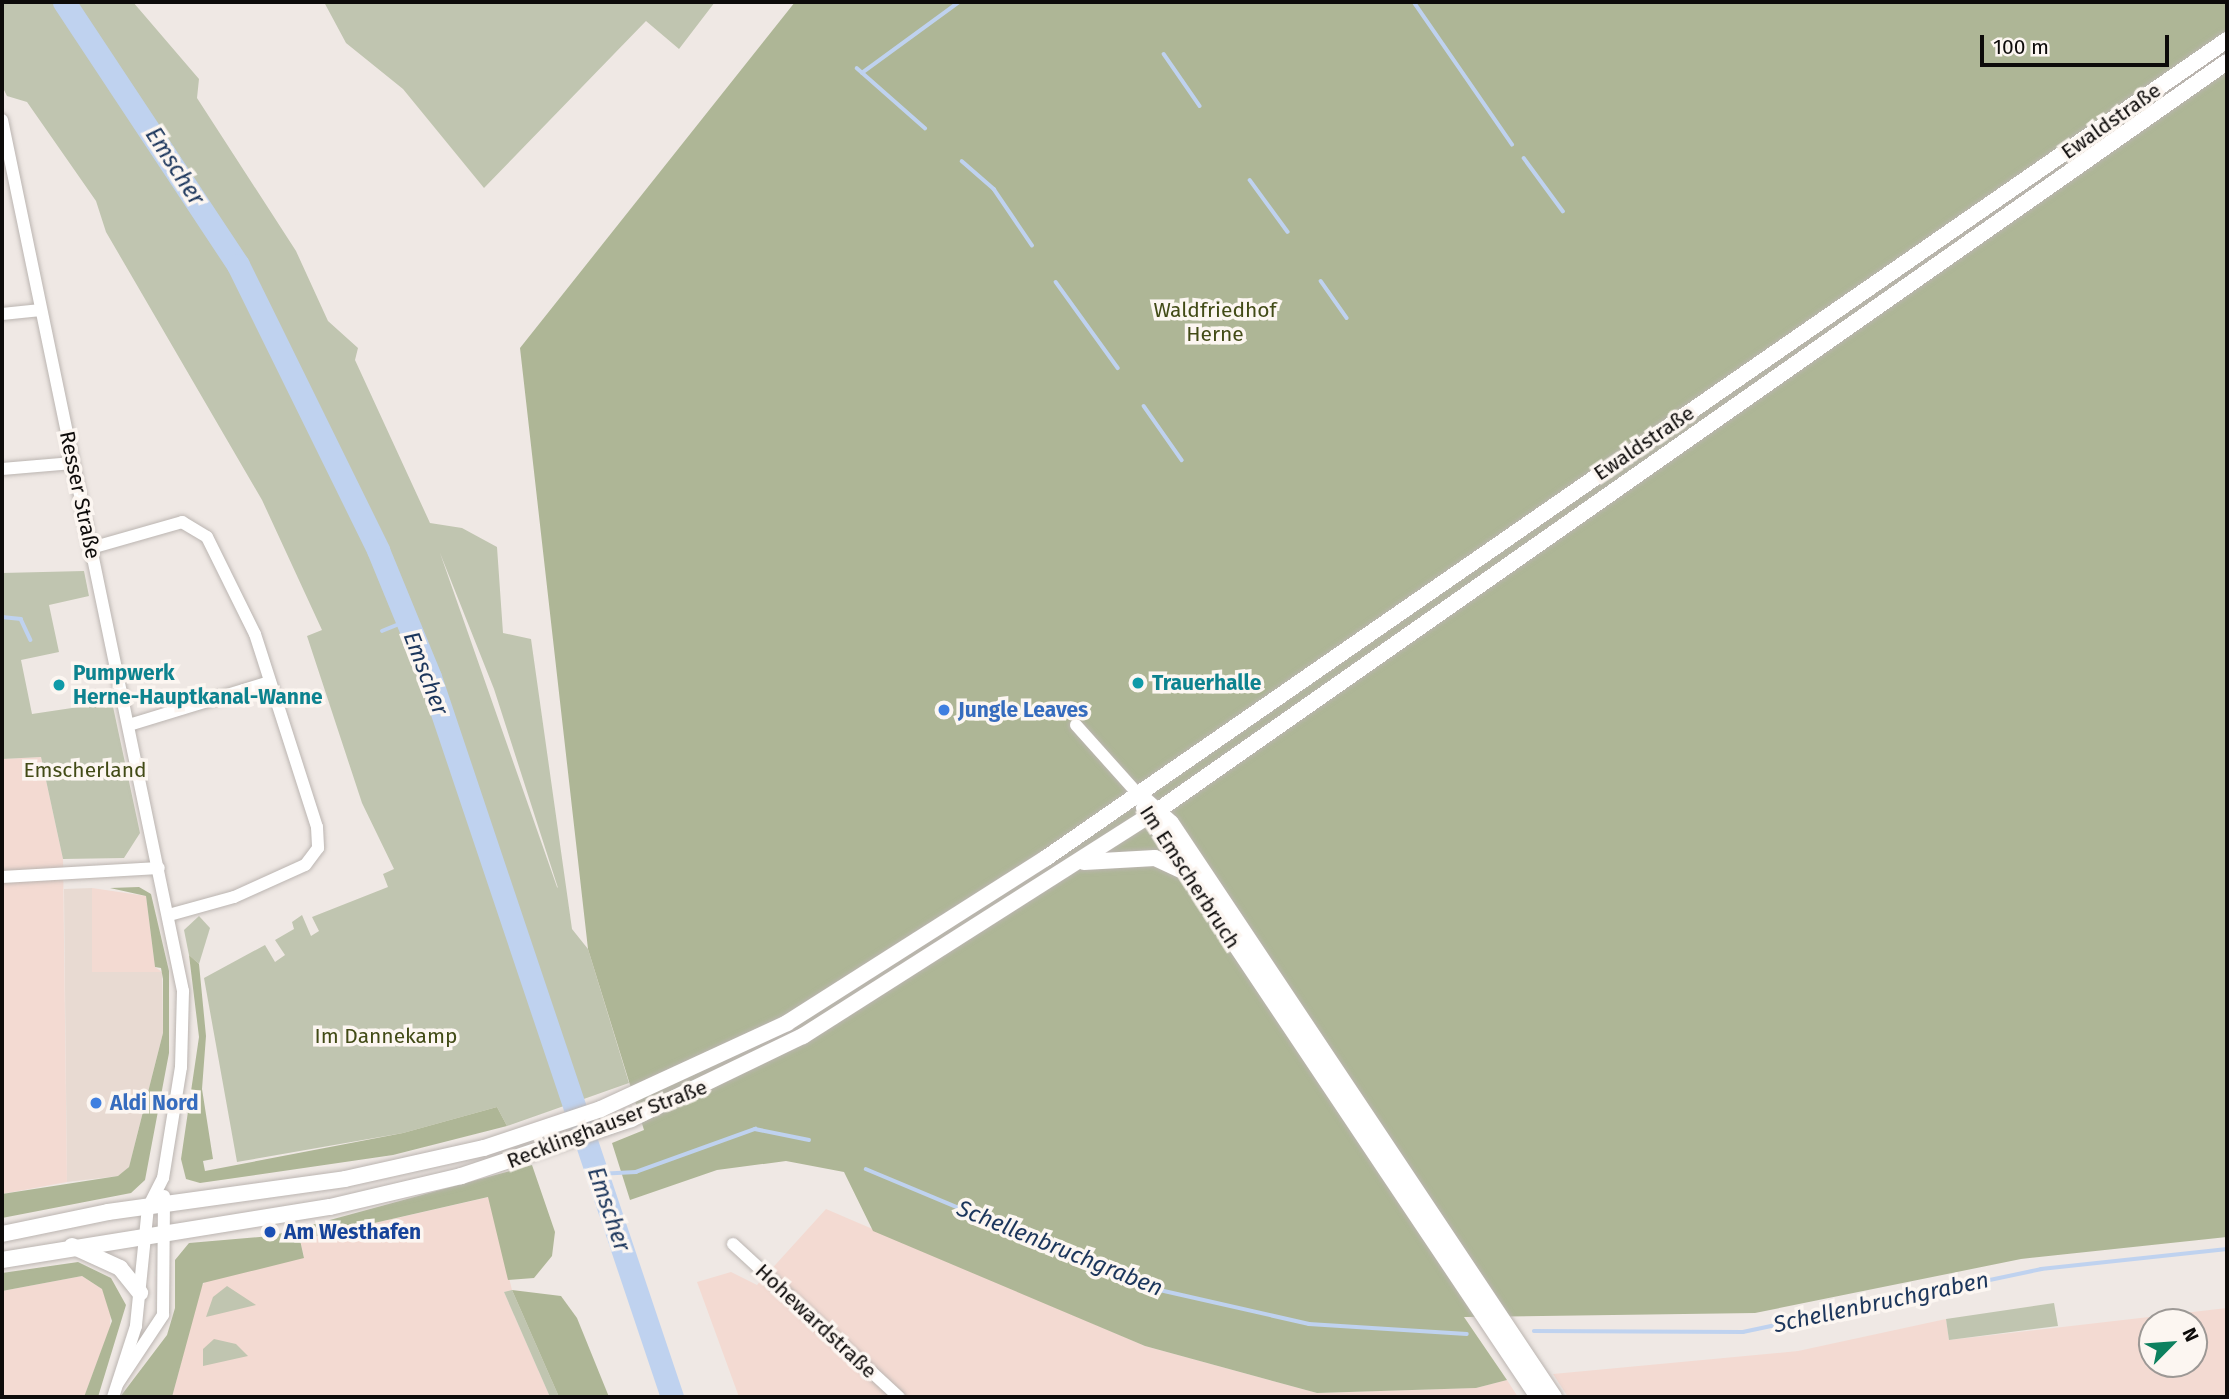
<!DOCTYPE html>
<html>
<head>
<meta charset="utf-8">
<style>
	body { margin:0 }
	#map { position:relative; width:2229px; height:1399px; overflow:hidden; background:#efe8e4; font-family:"Fira Sans",sans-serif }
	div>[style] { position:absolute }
	.built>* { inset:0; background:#e8dad2 }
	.industrial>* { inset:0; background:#f3dad2 }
	.green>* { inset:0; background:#c0c5b0 }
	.forest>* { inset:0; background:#aeb696 }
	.stream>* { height:3.5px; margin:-1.75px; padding:0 1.75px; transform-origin:1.75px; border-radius:1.75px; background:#bfd2ef }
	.river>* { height:23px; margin:-11.5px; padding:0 11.5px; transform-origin:11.5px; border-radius:11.5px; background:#bfd2ef }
	.roads { filter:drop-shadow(0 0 2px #bbb5b1) drop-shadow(0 0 2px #bbb5b1) }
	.minor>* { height:12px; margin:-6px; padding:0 6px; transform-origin:6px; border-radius:6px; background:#fff }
	.major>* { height:16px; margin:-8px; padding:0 8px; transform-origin:8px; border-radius:8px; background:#fff }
	.dots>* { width:19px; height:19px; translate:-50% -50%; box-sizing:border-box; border:4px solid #fcf6f1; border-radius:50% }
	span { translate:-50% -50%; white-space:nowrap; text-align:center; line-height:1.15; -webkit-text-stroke:7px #fcf6f1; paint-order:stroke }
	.street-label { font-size:21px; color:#0d0b0a }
	.park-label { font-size:21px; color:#424b16 }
	.culture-label { font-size:21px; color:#0d838f; font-weight:700 }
	.left { translate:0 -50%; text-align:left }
	.shop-label { font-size:21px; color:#366cbe; font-weight:700 }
	.transit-label { font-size:21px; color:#164399; font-weight:700 }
	.water-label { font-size:23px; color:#1c365c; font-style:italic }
	.frame { position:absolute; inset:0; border:4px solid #0d0b0a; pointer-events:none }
	.north { position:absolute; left:2138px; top:1308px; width:70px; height:70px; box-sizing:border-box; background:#fcf6f1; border:2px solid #9c9895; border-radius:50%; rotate:65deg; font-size:19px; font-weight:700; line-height:28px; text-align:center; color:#0d0b0a }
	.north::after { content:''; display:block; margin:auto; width:24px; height:32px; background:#0d815f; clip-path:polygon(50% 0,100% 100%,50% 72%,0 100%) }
	.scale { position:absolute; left:1980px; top:35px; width:189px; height:32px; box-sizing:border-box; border:4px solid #0d0b0a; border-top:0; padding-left:9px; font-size:21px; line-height:24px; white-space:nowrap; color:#0d0b0a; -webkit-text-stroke:5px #fcf6f1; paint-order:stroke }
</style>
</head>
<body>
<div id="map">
	<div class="built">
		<i style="clip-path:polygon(92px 888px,92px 972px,162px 972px,163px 1033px,129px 1167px,119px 1176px,67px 1182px,64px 889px)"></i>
	</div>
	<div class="industrial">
		<i style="clip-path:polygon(41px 757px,63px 859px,67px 1182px,2px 1194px,2px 759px)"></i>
		<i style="clip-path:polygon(92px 888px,146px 896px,155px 967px,162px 972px,92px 972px)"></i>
		<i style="clip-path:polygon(489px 1197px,512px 1290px,504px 1292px,550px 1397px,172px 1397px,201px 1286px,210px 1277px,304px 1257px,300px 1240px)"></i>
		<i style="clip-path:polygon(826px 1209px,1145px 1346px,1317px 1393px,1476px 1388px,1507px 1380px,1518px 1397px,739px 1397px,697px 1282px,731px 1272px,757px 1285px)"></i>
		<i style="clip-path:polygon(82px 1276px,102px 1289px,111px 1305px,110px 1328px,84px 1397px,2px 1397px,2px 1291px)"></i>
		<i style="clip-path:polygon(evenodd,2227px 1308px,2227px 1397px,1568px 1397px,1553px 1374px,1798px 1351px,1946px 1319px,1949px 1340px,2227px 1308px,2152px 1322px,2194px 1322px,2194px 1364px,2152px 1364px,2152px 1322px)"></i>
	</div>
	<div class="green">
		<i style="clip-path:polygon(evenodd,2px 2px,133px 2px,199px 79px,197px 98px,296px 251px,328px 321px,358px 348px,355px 360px,430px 523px,462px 528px,497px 547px,503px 633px,531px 639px,572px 929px,588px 949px,629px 1083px,507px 1126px,497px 1107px,403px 1133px,237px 1162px,204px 978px,265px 945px,275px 962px,285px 955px,275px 940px,294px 929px,292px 922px,302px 915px,311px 936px,319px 931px,312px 917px,388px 887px,383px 874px,394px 869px,362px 803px,307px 636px,322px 630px,262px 500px,106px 232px,96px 201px,27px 102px,7px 96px,2px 86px,2px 2px,440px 553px,494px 689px,558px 888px,557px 887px,440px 553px)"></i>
		<i style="clip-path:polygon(324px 2px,715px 2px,679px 49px,646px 21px,484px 188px,403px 89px,346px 43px)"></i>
		<i style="clip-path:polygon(84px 571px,89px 596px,49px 605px,59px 652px,21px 660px,32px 714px,112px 702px,140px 833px,124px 858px,63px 859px,41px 757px,2px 759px,2px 573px)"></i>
		<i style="clip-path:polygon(199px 916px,210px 928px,199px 964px,189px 955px,184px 930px)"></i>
		<i style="clip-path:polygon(227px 1286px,256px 1305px,206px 1317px,213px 1297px)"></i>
		<i style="clip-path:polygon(512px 1290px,559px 1397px,550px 1397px,504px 1292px)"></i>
		<i style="clip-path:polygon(2054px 1303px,2058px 1326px,1949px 1340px,1946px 1319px)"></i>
		<i style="clip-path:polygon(214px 1339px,236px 1344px,248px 1356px,203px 1366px,203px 1349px)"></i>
	</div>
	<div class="forest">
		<i style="clip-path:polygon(795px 2px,2227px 2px,2227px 1237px,2021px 1259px,1755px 1313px,1464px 1317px,1507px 1380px,1476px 1388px,1317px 1393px,1145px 1346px,873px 1231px,844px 1172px,786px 1161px,717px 1170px,630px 1200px,612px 1143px,644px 1130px,588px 949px,520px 348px)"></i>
		<i style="clip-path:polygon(110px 888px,139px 887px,151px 894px,169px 971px,169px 1053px,145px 1180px,131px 1193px,2px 1218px,2px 1194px,118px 1176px,129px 1167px,163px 1033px,163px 979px,161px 968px,155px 967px,146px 896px)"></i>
		<i style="clip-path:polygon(189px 955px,199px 964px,206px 1036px,202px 1089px,213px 1159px,203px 1161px,205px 1171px,403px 1133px,497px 1107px,507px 1126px,393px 1155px,200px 1183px,186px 1179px,181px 1159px,199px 1037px)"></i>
		<i style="clip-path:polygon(532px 1165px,555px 1232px,552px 1256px,534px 1278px,508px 1280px,488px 1197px,300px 1240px,304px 1258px,203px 1283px,172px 1397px,120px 1397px,167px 1335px,175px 1308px,175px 1260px,189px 1243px,271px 1236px)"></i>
		<i style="clip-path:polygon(78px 1262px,111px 1278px,126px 1305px,98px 1397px,84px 1397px,112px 1321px,102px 1289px,82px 1276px,2px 1291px,2px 1273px)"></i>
		<i style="clip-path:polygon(512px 1290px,561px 1296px,577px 1318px,609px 1397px,559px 1397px)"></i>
	</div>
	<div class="stream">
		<i style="left:1414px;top:2px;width:173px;rotate:55.4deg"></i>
		<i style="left:1164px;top:54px;width:63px;rotate:55.3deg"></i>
		<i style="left:857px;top:68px;width:91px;rotate:41.4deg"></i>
		<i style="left:862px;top:73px;width:120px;rotate:-36.2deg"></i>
		<i style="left:1524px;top:158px;width:66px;rotate:53.7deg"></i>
		<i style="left:962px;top:161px;width:43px;rotate:41.2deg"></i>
		<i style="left:994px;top:189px;width:68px;rotate:55.8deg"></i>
		<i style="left:1250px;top:180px;width:64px;rotate:53.8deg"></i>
		<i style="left:1321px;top:281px;width:45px;rotate:54.9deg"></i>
		<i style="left:1056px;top:282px;width:106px;rotate:54.2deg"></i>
		<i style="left:1144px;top:406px;width:66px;rotate:54.9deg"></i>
		<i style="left:2px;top:617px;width:19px;rotate:6deg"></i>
		<i style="left:21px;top:619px;width:23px;rotate:65deg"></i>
		<i style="left:382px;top:631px;width:27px;rotate:-22deg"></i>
		<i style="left:866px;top:1169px;width:309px;rotate:22.7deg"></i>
		<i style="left:1151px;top:1288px;width:162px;rotate:12.8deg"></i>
		<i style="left:1309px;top:1324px;width:158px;rotate:3.6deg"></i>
		<i style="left:598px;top:1174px;width:38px;rotate:-3deg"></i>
		<i style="left:636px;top:1172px;width:127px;rotate:-19.9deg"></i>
		<i style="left:755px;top:1129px;width:55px;rotate:11.5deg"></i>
		<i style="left:1534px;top:1331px;width:209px;rotate:0.3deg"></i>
		<i style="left:1743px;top:1332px;width:305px;rotate:-11.9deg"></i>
		<i style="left:2041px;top:1269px;width:187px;rotate:-6.1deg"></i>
	</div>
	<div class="river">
		<i style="left:64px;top:2px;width:315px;rotate:56.5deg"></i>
		<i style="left:238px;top:265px;width:318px;rotate:63.8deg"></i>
		<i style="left:378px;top:550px;width:137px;rotate:67.7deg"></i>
		<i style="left:430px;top:677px;width:760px;rotate:71.42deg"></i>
	</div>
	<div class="roads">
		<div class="minor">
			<i style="left:2px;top:120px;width:890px;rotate:78.26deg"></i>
			<i style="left:183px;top:991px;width:76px;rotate:91.5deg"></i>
			<i style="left:181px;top:1067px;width:112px;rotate:99.2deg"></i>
			<i style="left:163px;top:1178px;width:33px;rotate:117deg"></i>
			<i style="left:148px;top:1207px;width:120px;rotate:95.8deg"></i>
			<i style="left:136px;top:1326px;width:75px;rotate:107.9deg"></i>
			<i style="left:2px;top:314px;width:39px;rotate:-6deg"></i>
			<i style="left:2px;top:469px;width:71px;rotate:-4.8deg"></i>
			<i style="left:91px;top:548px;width:95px;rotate:-15.9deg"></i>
			<i style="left:182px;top:522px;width:29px;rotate:31deg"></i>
			<i style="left:207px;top:537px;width:108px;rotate:63.7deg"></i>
			<i style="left:255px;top:634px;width:203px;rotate:72.2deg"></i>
			<i style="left:317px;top:827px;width:21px;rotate:87deg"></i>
			<i style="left:318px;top:848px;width:21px;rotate:127deg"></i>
			<i style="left:305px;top:865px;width:78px;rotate:155.7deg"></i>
			<i style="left:234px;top:897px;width:67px;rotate:164.5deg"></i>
			<i style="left:129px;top:725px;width:147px;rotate:-17deg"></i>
			<i style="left:1076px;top:725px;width:91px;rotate:48.1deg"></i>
			<i style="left:2px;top:877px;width:157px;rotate:-3.3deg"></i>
			<i style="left:733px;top:1244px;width:226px;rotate:42.7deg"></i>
			<i style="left:118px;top:1383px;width:82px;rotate:-56.5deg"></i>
			<i style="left:163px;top:1315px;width:119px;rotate:-89.5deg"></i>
		</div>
		<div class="major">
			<i style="left:1137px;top:793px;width:45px;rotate:41.4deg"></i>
			<i style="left:1171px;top:823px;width:690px;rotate:56.29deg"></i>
			<i style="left:1144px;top:808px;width:709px;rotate:56.22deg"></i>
			<i style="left:1084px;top:862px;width:71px;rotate:-3.2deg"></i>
			<i style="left:1155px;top:858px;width:29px;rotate:25deg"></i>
			<i style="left:2px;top:1234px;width:108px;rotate:-11.7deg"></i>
			<i style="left:108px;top:1212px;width:239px;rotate:-7.9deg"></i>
			<i style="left:345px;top:1179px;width:142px;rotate:-12.6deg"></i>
			<i style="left:484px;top:1148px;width:123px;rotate:-18.4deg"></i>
			<i style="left:601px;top:1109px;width:205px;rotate:-24.8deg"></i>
			<i style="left:787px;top:1023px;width:307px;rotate:-32.5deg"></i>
			<i style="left:1046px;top:858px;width:1437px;rotate:-34.71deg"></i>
			<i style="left:72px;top:1246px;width:53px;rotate:24.6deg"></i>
			<i style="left:120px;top:1268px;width:32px;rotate:51deg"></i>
			<i style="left:2px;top:1260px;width:332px;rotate:-9.2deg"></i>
			<i style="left:330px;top:1207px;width:135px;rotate:-13.3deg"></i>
			<i style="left:461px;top:1176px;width:179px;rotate:-18.5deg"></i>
			<i style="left:631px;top:1119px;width:191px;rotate:-25.8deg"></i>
			<i style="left:803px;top:1036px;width:423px;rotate:-32.5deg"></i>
			<i style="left:1160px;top:809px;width:1302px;rotate:-35deg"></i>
		</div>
	</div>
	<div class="dots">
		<i style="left:1138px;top:683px;background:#0f9aa8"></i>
		<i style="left:59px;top:685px;background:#0f9aa8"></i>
		<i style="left:944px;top:710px;background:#3f7fe0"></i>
		<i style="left:96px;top:1103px;background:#3f7fe0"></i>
		<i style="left:270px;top:1232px;background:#1a4fb4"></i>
	</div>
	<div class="street-label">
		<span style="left:2111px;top:121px;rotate:-35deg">Ewaldstraße</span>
		<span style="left:1644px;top:443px;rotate:-34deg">Ewaldstraße</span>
		<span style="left:80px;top:495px;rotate:78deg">Resser Straße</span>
		<span style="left:1190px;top:877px;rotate:57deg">Im Emscherbruch</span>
		<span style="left:607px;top:1124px;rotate:-21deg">Recklinghauser Straße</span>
		<span style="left:816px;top:1321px;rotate:43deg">Hohewardstraße</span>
	</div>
	<div class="park-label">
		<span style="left:1215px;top:322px">Waldfriedhof<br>Herne</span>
		<span style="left:85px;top:770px">Emscherland</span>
		<span style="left:386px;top:1036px">Im Dannekamp</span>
	</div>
	<div class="culture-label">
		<span class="left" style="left:73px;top:685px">Pumpwerk<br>Herne-Hauptkanal-Wanne</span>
		<span class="left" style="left:1152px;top:683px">Trauerhalle</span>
	</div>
	<div class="shop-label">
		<span class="left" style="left:958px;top:710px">Jungle Leaves</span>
		<span class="left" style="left:110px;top:1103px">Aldi Nord</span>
	</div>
	<div class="transit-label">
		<span class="left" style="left:284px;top:1232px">Am Westhafen</span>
	</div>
	<div class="water-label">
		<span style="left:175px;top:166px;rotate:57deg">Emscher</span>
		<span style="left:426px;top:673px;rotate:69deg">Emscher</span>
		<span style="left:609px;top:1209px;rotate:71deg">Emscher</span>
		<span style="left:1060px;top:1248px;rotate:22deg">Schellenbruchgraben</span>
		<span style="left:1881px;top:1302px;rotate:-12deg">Schellenbruchgraben</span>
	</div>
	<div class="frame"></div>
	<div class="north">N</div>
	<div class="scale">100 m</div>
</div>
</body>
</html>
